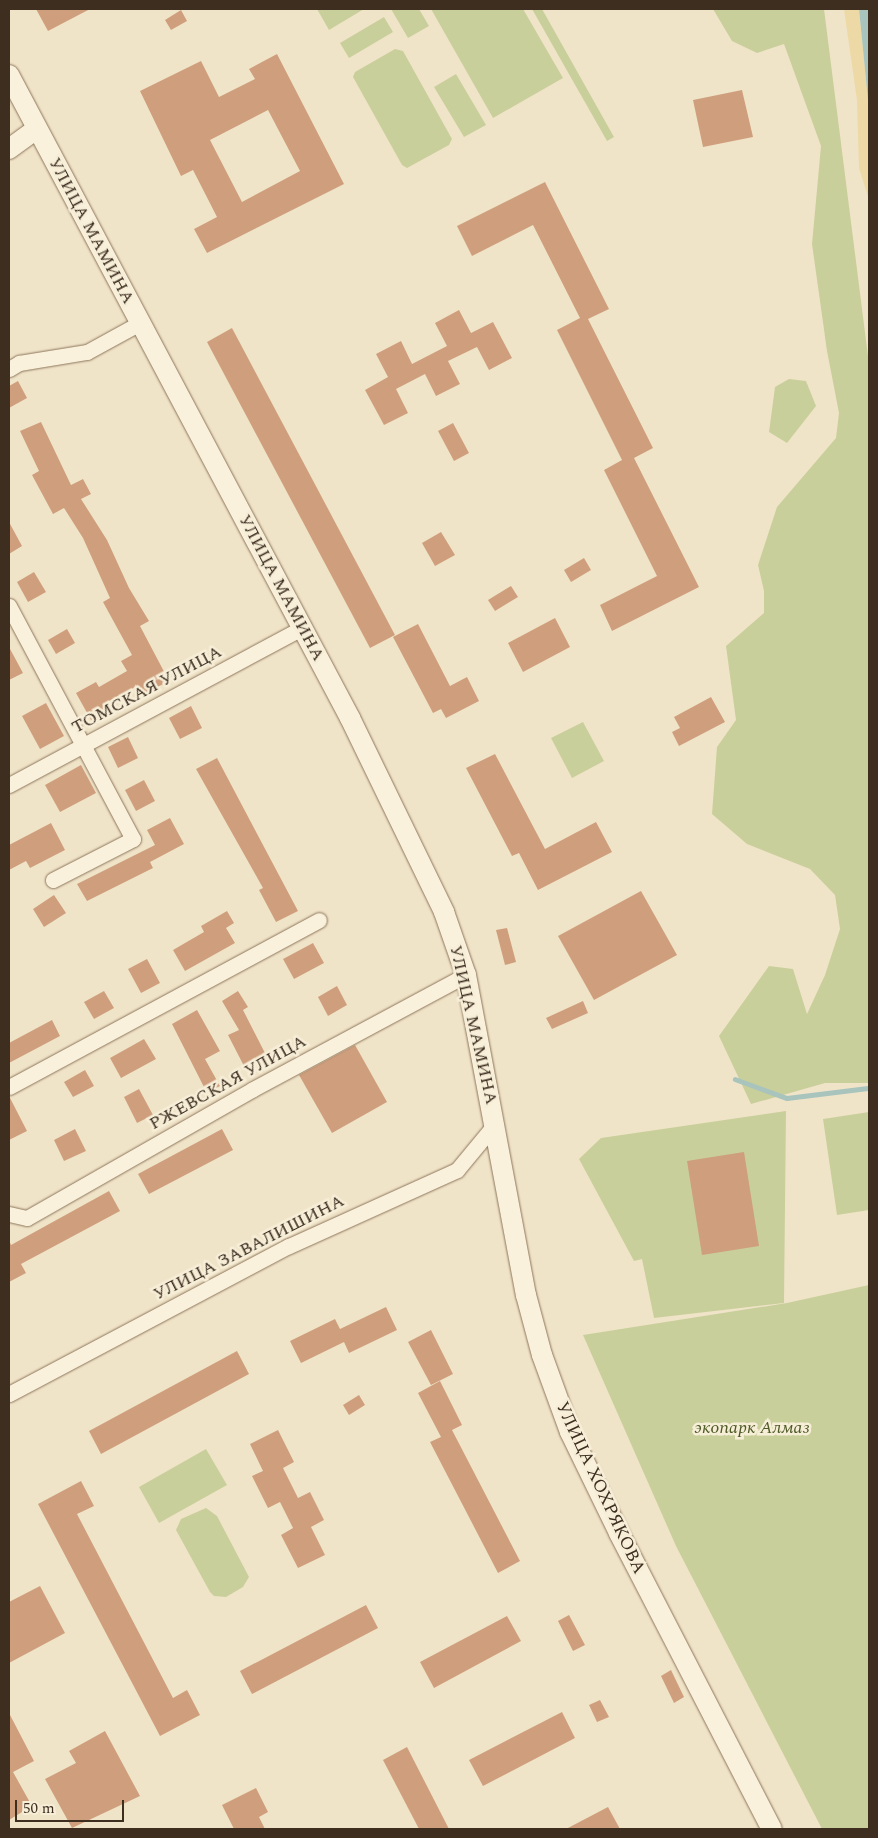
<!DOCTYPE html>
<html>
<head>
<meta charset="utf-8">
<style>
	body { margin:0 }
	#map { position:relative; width:878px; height:1838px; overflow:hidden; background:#f0e4c8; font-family:Spectral,serif }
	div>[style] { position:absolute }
	.green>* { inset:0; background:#c9cf9b }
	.sand>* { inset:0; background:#ecd9a5 }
	.water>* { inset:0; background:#a9c4bc }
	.stream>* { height:4.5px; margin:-2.25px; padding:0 2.25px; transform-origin:2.25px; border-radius:2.25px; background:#a9c4bc }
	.building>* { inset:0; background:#cf9f7d }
	.roads { filter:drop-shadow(0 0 1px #8d765c) drop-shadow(0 0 1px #8d765c) }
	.street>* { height:15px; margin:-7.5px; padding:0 7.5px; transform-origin:7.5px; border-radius:7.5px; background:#faf1dc }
	.secondary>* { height:20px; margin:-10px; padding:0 10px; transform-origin:10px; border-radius:10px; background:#faf1dc }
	span { translate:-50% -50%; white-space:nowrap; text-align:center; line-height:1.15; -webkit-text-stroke:5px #f7eed8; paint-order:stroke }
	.street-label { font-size:18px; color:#3d2e20 }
	.park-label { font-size:18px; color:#4d5a26; font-style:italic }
	.frame { position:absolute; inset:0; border:10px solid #3d2e20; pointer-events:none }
	.scale { position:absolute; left:15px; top:1800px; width:109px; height:22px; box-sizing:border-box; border:2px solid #3d2e20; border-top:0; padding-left:6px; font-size:15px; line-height:18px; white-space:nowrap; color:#3d2e20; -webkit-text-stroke:4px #f7eed8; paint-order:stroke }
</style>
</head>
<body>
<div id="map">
	<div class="green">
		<i style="clip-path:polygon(317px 9px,364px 9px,329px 30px)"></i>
		<i style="clip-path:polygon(391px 9px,419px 9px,429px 26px,408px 38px)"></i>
		<i style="clip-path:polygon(431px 9px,523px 9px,563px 78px,493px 118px)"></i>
		<i style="clip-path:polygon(532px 9px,542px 9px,614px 137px,607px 141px)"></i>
		<i style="clip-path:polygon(713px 9px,824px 9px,869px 364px,869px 1083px,825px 1083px,751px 1104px,719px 1036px,769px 966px,793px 969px,807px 1014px,825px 975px,840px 929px,835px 895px,810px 869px,747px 844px,712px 814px,717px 747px,736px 720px,726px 646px,764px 613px,764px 591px,758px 565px,777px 507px,836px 438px,839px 413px,827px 351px,812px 244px,821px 146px,784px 44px,757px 53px,732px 41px)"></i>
		<i style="clip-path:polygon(384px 17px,393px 32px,349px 58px,340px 43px)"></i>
		<i style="clip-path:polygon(395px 49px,403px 51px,452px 139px,449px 145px,407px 168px,402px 165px,353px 77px,355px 72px)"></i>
		<i style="clip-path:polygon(456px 74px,486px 125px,464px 137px,434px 87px)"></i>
		<i style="clip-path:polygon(789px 379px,806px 381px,816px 406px,787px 443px,769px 432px,775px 387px)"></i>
		<i style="clip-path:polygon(583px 722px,604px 761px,572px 778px,551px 738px)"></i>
		<i style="clip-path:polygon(786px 1111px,784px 1303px,654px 1318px,642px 1259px,634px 1261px,579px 1159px,601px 1138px)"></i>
		<i style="clip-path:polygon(869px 1112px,869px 1210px,837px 1215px,823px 1119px)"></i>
		<i style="clip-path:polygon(869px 1285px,869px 1829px,822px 1829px,676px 1546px,583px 1335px,787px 1303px)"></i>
		<i style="clip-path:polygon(206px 1449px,227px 1485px,159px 1523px,139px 1487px)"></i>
		<i style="clip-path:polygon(206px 1508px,217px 1516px,249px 1577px,243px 1587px,226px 1597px,214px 1596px,210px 1592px,176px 1530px,181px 1519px)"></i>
	</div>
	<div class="sand">
		<i style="clip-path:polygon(844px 9px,859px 9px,869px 110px,869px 200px,859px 168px,857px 100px)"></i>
	</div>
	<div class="water">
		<i style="clip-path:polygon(859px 9px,869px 9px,869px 110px)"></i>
	</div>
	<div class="stream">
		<i style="left:735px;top:1079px;width:55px;rotate:20.1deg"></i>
		<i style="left:787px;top:1098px;width:83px;rotate:-7deg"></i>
	</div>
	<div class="building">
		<i style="clip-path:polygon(36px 9px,90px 9px,48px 31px)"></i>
		<i style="clip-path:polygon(181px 10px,187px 21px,171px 30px,165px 20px)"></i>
		<i style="clip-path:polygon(evenodd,277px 54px,344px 184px,207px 253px,194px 229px,217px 217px,193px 170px,181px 176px,140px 91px,201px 61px,219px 97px,255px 79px,249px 69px,277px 54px,268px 110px,300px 171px,242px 202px,210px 140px,268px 110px)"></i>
		<i style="clip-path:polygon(742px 90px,753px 137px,703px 147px,693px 100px)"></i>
		<i style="clip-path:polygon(545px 182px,609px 309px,588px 319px,653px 448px,634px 458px,699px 587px,612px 631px,600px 605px,657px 576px,604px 470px,622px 460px,557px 330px,580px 318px,533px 225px,472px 256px,457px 226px)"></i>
		<i style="clip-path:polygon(459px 310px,471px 333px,493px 322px,512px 358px,489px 370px,477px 347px,448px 361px,460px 384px,436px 396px,425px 374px,396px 389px,408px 413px,384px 425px,365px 390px,388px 377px,376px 354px,401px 341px,412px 364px,447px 346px,435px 323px)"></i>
		<i style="clip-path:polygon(232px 328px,395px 635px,370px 648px,207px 342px)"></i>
		<i style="clip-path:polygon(18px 381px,27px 398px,9px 408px,9px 386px)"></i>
		<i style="clip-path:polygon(41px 422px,71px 485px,83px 479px,91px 494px,81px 499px,107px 540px,129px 588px,149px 621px,140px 626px,169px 681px,140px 696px,135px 687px,107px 702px,111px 709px,91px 720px,76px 693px,96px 682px,99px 687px,127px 671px,121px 661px,132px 655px,103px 602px,110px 598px,83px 538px,64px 508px,53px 514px,32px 475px,39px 471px,20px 431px)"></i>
		<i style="clip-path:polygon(453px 423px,469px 453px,454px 461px,438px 431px)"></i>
		<i style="clip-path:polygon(9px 522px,22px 546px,9px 554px)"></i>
		<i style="clip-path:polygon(441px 532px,455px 555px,435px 566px,422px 543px)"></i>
		<i style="clip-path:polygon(584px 558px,591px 570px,571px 582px,564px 570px)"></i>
		<i style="clip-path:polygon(34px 572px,46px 592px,28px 602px,17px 582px)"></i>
		<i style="clip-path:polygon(511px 586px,518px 597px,495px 611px,488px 600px)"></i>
		<i style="clip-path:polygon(555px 618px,570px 647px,523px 672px,508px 643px)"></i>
		<i style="clip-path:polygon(418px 624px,450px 686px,467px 677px,479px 701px,446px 718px,441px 709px,433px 713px,393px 637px)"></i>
		<i style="clip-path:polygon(67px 629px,75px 643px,56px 654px,48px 640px)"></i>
		<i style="clip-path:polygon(9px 647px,23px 673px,9px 680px)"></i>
		<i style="clip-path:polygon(711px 697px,725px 722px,679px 746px,672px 732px,680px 728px,674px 717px)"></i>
		<i style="clip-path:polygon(46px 703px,64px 736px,40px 749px,22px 716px)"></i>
		<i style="clip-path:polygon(191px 706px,202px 728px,180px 739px,169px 718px)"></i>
		<i style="clip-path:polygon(128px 737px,138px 758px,118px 768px,108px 747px)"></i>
		<i style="clip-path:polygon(495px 754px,545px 849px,596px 822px,612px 852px,538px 890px,519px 853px,512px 856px,466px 768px)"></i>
		<i style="clip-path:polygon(217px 758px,298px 911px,276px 922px,259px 890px,263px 888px,196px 769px)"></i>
		<i style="clip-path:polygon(81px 765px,96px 793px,60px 812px,45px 785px)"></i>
		<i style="clip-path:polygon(144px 780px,155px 801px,136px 811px,125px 790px)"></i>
		<i style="clip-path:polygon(170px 818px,184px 844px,150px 862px,153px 868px,87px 901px,77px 884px,155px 845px,147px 830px)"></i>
		<i style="clip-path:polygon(51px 823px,65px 850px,30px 868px,26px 861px,9px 870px,9px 845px)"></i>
		<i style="clip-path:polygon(641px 891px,677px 955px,594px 1000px,558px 936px)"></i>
		<i style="clip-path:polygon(54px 895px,66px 913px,44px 927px,33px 909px)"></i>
		<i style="clip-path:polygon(227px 911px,234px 923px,226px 928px,235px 943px,185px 971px,173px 950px,204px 932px,201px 926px)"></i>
		<i style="clip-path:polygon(507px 928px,516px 962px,505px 965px,496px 930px)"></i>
		<i style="clip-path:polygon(313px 943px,324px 963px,294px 979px,283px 959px)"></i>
		<i style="clip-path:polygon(147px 959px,160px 983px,141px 993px,128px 969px)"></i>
		<i style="clip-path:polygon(337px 986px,347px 1005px,328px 1016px,318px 997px)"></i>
		<i style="clip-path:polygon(104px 991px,114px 1008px,94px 1019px,84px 1002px)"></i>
		<i style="clip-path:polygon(238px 991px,248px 1007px,243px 1010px,267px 1057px,245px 1068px,228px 1035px,239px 1030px,222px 1001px)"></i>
		<i style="clip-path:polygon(583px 1001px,588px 1013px,552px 1029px,546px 1018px)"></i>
		<i style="clip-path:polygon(197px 1010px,220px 1051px,205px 1059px,220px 1086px,207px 1093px,172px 1024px)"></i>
		<i style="clip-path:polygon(52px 1020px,60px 1036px,9px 1063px,9px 1043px)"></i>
		<i style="clip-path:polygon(144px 1039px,156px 1059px,121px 1078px,110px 1058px)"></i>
		<i style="clip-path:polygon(355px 1045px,387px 1102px,332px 1133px,299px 1075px)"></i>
		<i style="clip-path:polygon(85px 1070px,94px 1086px,73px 1097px,64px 1082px)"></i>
		<i style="clip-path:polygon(139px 1089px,153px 1115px,137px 1123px,124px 1097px)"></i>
		<i style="clip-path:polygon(9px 1096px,27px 1131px,9px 1140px)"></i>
		<i style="clip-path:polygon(75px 1129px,86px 1151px,64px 1161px,54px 1140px)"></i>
		<i style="clip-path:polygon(222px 1129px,233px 1150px,149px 1194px,138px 1174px)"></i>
		<i style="clip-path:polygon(744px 1152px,759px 1246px,702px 1255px,687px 1161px)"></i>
		<i style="clip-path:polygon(109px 1191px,120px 1211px,21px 1264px,26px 1273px,9px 1282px,9px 1240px,11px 1245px)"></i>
		<i style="clip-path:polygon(386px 1307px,397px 1330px,349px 1353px,344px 1342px,301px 1363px,290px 1341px,335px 1319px,340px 1329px)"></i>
		<i style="clip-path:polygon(431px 1330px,453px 1374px,431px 1385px,408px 1342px)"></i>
		<i style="clip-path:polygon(237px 1351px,249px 1374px,101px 1454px,89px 1431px)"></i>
		<i style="clip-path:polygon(440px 1381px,462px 1425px,452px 1430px,520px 1561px,498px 1573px,430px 1442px,441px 1437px,418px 1393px)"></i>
		<i style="clip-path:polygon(359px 1395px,365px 1405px,349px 1415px,343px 1405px)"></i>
		<i style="clip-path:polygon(278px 1430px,294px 1462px,283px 1468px,298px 1498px,310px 1492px,324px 1520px,311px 1527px,325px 1555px,298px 1568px,281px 1535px,293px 1528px,280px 1502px,268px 1508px,252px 1476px,263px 1471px,250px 1444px)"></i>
		<i style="clip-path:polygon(81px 1481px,94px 1506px,77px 1514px,173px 1698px,187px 1690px,200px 1715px,160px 1736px,38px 1504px)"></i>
		<i style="clip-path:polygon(40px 1586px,65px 1633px,9px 1663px,9px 1602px)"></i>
		<i style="clip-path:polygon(366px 1605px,378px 1628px,252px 1694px,240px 1671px)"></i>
		<i style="clip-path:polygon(569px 1615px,585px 1645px,573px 1651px,558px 1621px)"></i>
		<i style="clip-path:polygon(507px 1616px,521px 1641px,434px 1688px,420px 1662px)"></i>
		<i style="clip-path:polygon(671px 1670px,684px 1697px,674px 1703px,661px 1676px)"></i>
		<i style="clip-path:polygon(600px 1700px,609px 1717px,597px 1722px,589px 1705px)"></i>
		<i style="clip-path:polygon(562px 1712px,575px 1738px,483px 1786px,469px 1760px)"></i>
		<i style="clip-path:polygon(9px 1713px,34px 1761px,13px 1772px,32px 1806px,9px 1820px)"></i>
		<i style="clip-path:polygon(105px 1731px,140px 1796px,72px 1828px,45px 1779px,76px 1763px,69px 1751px)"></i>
		<i style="clip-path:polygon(407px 1747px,449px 1829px,419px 1829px,383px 1760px)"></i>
		<i style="clip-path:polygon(256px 1788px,268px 1812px,259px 1817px,265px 1829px,234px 1829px,222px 1805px)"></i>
		<i style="clip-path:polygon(608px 1807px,620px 1829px,566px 1829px)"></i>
	</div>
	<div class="roads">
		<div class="street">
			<i style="left:9px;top:369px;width:12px;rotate:-31deg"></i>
			<i style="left:19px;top:363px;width:69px;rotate:-9.2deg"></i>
			<i style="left:87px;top:352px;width:60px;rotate:-28.7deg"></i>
			<i style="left:9px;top:606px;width:264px;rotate:62deg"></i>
			<i style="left:133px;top:839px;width:90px;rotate:152.9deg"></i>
			<i style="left:9px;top:785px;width:332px;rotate:-28.2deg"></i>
			<i style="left:9px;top:1087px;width:352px;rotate:-28.3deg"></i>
			<i style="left:9px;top:1214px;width:18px;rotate:13deg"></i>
			<i style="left:27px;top:1218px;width:260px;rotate:-29.7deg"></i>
			<i style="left:253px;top:1089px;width:242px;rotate:-28.2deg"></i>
			<i style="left:9px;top:1394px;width:317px;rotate:-27.9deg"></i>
			<i style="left:289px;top:1246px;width:184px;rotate:-24.3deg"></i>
			<i style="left:457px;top:1170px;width:60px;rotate:-50.4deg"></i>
		</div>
		<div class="secondary">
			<i style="left:9px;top:75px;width:728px;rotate:62.06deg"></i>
			<i style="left:350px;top:718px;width:216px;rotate:64.1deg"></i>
			<i style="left:444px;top:912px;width:67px;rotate:70.8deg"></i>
			<i style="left:466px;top:975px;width:326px;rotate:79.4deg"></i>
			<i style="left:526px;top:1295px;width:62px;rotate:75.1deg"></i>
			<i style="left:542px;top:1355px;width:82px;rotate:70deg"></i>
			<i style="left:570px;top:1432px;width:112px;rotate:64.1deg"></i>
			<i style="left:619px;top:1533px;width:333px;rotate:62.7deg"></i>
			<i style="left:9px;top:149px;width:34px;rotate:-36deg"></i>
		</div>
	</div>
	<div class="street-label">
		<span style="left:91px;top:231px;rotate:62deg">УЛИЦА МАМИНА</span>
		<span style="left:281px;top:588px;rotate:62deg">УЛИЦА МАМИНА</span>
		<span style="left:147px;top:690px;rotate:-28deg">ТОМСКАЯ УЛИЦА</span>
		<span style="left:473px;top:1025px;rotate:77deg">УЛИЦА МАМИНА</span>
		<span style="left:228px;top:1083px;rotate:-29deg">РЖЕВСКАЯ УЛИЦА</span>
		<span style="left:249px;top:1248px;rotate:-27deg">УЛИЦА ЗАВАЛИШИНА</span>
		<span style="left:600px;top:1488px;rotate:65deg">УЛИЦА ХОХРЯКОВА</span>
	</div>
	<div class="park-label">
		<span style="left:752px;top:1428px">экопарк Алмаз</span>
	</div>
	<div class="frame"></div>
	<div class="scale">50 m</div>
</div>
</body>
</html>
